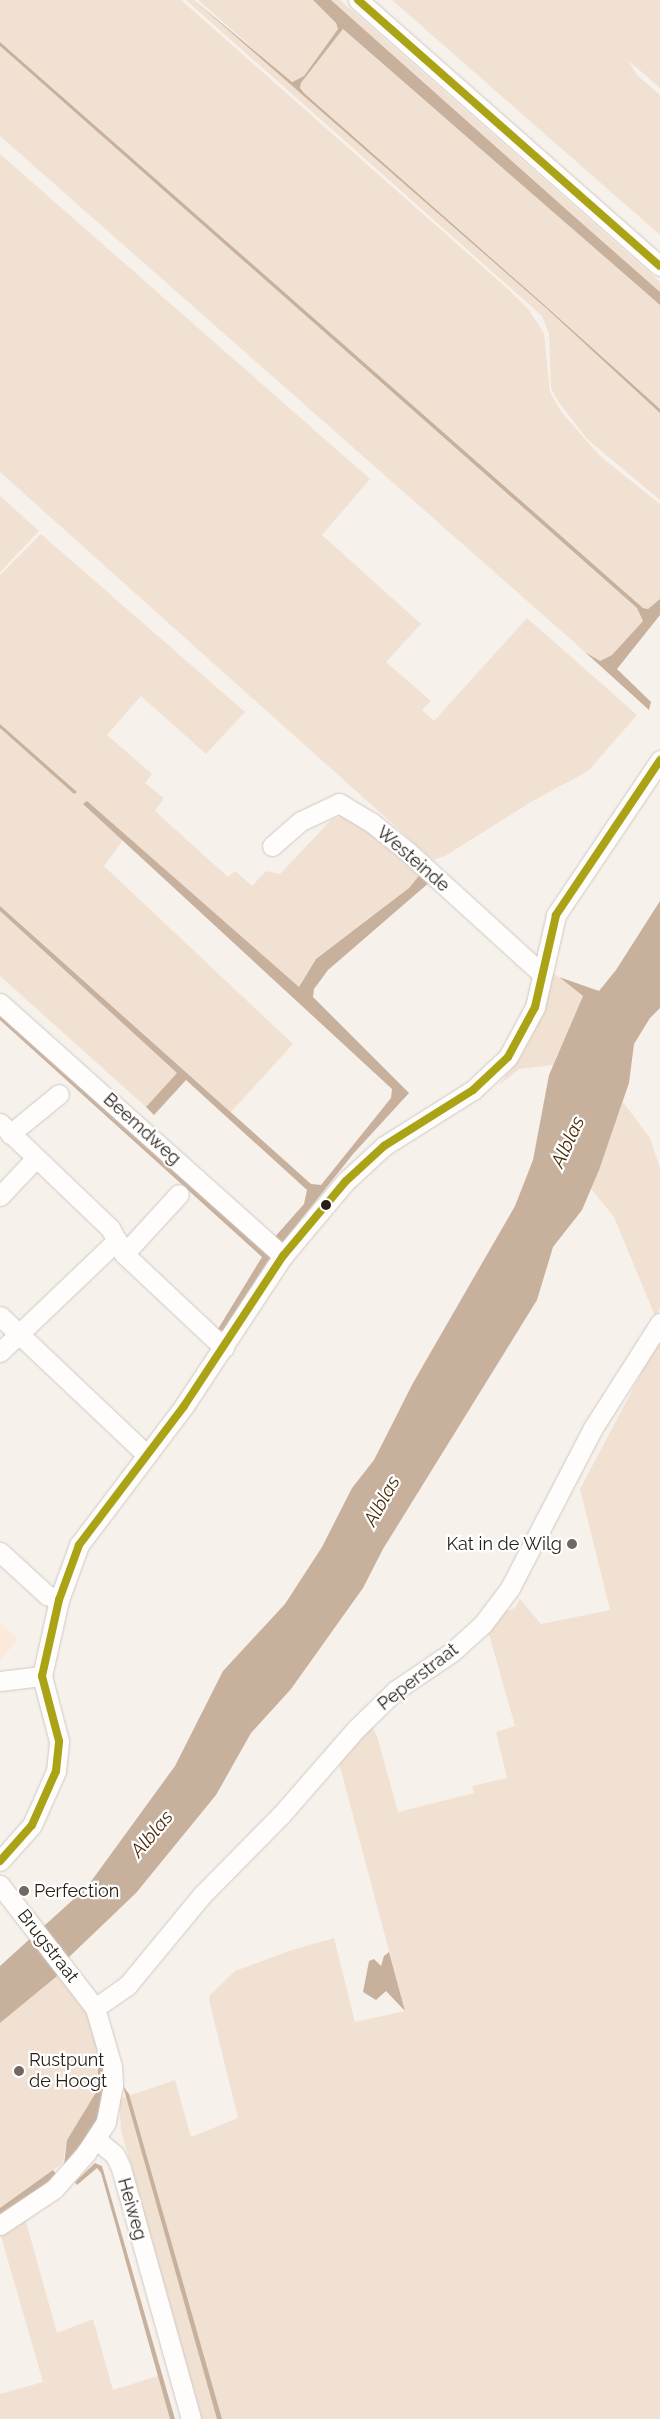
<!DOCTYPE html>
<html>
<head>
<meta charset="utf-8">
<style>
	body { margin:0 }
	#map { position:relative; width:660px; height:2419px; overflow:hidden; background:#f7f1ec; font-family:Raleway,sans-serif }
	div>[style] { position:absolute }
	.built>* { inset:0; background:#fbeadc }
	.green>* { inset:0; background:#f1e1d3 }
	.water>* { inset:0; background:#c7b09c }
	.roads { filter:drop-shadow(0 0 1px #cfc8c2) drop-shadow(0 0 1px #cfc8c2) }
	.minor>* { height:19px; margin:-9.5px; padding:0 9.5px; transform-origin:9.5px; border-radius:9.5px; background:#fefdfc }
	.bus-1>* { height:8px; margin:-4px; padding:0 4px; transform-origin:4px; border-radius:4px; background:#a9a315 }
	.dots>* { width:14px; height:14px; translate:-50% -50%; box-sizing:border-box; border:2px solid #fff; border-radius:50% }
	span { translate:-50% -50%; white-space:nowrap; text-align:center; line-height:1.15; -webkit-text-stroke:4.5px #fff; paint-order:stroke }
	.street-label { font-size:18px; color:#271e16 }
	.poi-label { font-size:18px; color:#271e16 }
	.right { translate:-100% -50%; text-align:right }
	.left { translate:0 -50%; text-align:left }
	.water-label { font-size:19px; color:#4b2b08; font-style:italic }
</style>
</head>
<body>
<div id="map">
	<div class="built">
		<i style="clip-path:polygon(0 1623px,18px 1639px,0 1661px)"></i>
	</div>
	<div class="green">
		<i style="clip-path:polygon(0 0,181px 0,509px 290px,528px 309px,544px 333px,550px 392px,562px 413px,600px 456px,660px 504px,660px 599px,648px 609px,643px 608px,0 42px)"></i>
		<i style="clip-path:polygon(186px 0,194px 0,545px 307px,660px 413px,660px 500px,587px 439px,558px 401px,551px 388px,549px 334px,542px 316px)"></i>
		<i style="clip-path:polygon(198px 0,313px 0,336px 23px,338px 29px,304px 76px,291px 82px)"></i>
		<i style="clip-path:polygon(331px 0,340px 0,660px 282px,660px 292px)"></i>
		<i style="clip-path:polygon(392px 0,660px 0,660px 88px,629px 61px,636px 74px,660px 95px,660px 235px)"></i>
		<i style="clip-path:polygon(343px 29px,660px 305px,660px 409px,304px 93px,300px 88px,301px 83px)"></i>
		<i style="clip-path:polygon(0 46px,637px 608px,643px 621px,612px 655px,600px 661px,585px 652px,0 136px)"></i>
		<i style="clip-path:polygon(0 154px,370px 479px,322px 535px,421px 624px,386px 662px,431px 701px,422px 710px,434px 721px,527px 618px,637px 715px,588px 771px,531px 802px,445px 856px,433px 860px,0 472px)"></i>
		<i style="clip-path:polygon(0 496px,39px 531px,0 572px)"></i>
		<i style="clip-path:polygon(41px 534px,245px 712px,206px 754px,141px 696px,107px 735px,152px 774px,145px 783px,164px 798px,155px 811px,228px 877px,235px 871px,252px 886px,266px 871px,280px 874px,331px 820px,341px 816px,352px 817px,422px 872px,409px 888px,316px 959px,299px 987px,126px 836px,104px 866px,293px 1044px,231px 1112px,0 906px,0 728px,74px 794px,76px 792px,0 724px,0 575px)"></i>
		<i style="clip-path:polygon(0 911px,177px 1073px,146px 1107px,0 976px)"></i>
		<i style="clip-path:polygon(552px 972px,583px 996px,553px 1065px,519px 1069px,498px 1086px,519px 1059px,537px 1026px)"></i>
		<i style="clip-path:polygon(623px 1102px,650px 1138px,660px 1168px,660px 1308px,655px 1316px,614px 1217px,591px 1189px)"></i>
		<i style="clip-path:polygon(660px 1338px,660px 2419px,202px 2419px,121px 2130px,119px 2099px,175px 2080px,191px 2137px,238px 2118px,209px 2000px,210px 1995px,235px 1971px,289px 1951px,334px 1938px,355px 2022px,405px 2011px,338px 1759px,370px 1723px,377px 1736px,398px 1812px,474px 1793px,472px 1786px,507px 1778px,496px 1732px,515px 1726px,488px 1631px,501px 1613px,515px 1608px,520px 1599px,541px 1624px,610px 1610px,580px 1489px)"></i>
		<i style="clip-path:polygon(62px 1972px,89px 2019px,106px 2064px,99px 2066px,98px 2089px,67px 2140px,63px 2163px,0 2208px,0 2023px)"></i>
		<i style="clip-path:polygon(25px 2218px,57px 2333px,93px 2319px,113px 2390px,158px 2376px,170px 2419px,0 2419px,0 2394px,43px 2382px,0 2233px)"></i>
	</div>
	<div class="water">
		<i style="clip-path:polygon(194px 0,292px 82px,304px 76px,338px 29px,336px 23px,313px 0,331px 0,567px 210px,660px 292px,660px 305px,343px 29px,301px 83px,300px 88px,304px 93px,541px 302px,660px 409px,660px 413px,545px 307px)"></i>
		<i style="clip-path:polygon(0 42px,643px 608px,648px 609px,660px 599px,660px 615px,617px 669px,651px 702px,649px 710px,585px 652px,600px 661px,612px 655px,643px 621px,637px 608px,0 46px)"></i>
		<i style="clip-path:polygon(0 724px,77px 792px,74px 794px,0 728px)"></i>
		<i style="clip-path:polygon(87px 801px,299px 987px,316px 959px,409px 888px,422px 872px,431px 881px,328px 970px,314px 989px,313px 997px,409px 1093px,353px 1154px,268px 1261px,223px 1331px,218px 1329px,262px 1257px,0 1020px,0 1011px,265px 1248px,304px 1204px,307px 1190px,186px 1080px,154px 1115px,146px 1107px,177px 1073px,0 911px,0 906px,311px 1184px,321px 1185px,391px 1098px,392px 1089px,83px 804px)"></i>
		<i style="clip-path:polygon(660px 901px,660px 1008px,650px 1018px,634px 1044px,629px 1083px,599px 1170px,582px 1210px,553px 1247px,537px 1300px,383px 1549px,363px 1588px,291px 1689px,251px 1733px,216px 1795px,136px 1893px,67px 1959px,62px 1972px,0 2023px,0 1966px,87px 1887px,175px 1766px,223px 1671px,285px 1604px,322px 1547px,352px 1488px,374px 1460px,413px 1383px,515px 1206px,533px 1160px,549px 1075px,583px 996px,559px 977px,599px 991px,616px 970px)"></i>
		<i style="clip-path:polygon(389px 1952px,405px 2011px,386px 1991px,376px 2000px,363px 1992px,369px 1961px,374px 1959px,381px 1966px,384px 1956px)"></i>
		<i style="clip-path:polygon(98px 2065px,103px 2065px,105px 2075px,102px 2110px,92px 2130px,64px 2165px,67px 2140px,98px 2089px)"></i>
		<i style="clip-path:polygon(123px 2086px,129px 2094px,222px 2419px,217px 2419px)"></i>
		<i style="clip-path:polygon(95px 2163px,102px 2166px,175px 2419px,170px 2419px,101px 2173px,97px 2168px,77px 2185px,75px 2182px)"></i>
		<i style="clip-path:polygon(53px 2170px,56px 2174px,44px 2189px,0 2216px,0 2208px)"></i>
	</div>
	<div class="roads">
		<div class="minor">
			<i style="left:358px;top:0;width:402px;rotate:41.4deg"></i>
			<i style="left:272px;top:846px;width:38px;rotate:-41deg"></i>
			<i style="left:301px;top:821px;width:42px;rotate:-25.3deg"></i>
			<i style="left:339px;top:803px;width:37px;rotate:31deg"></i>
			<i style="left:371px;top:822px;width:48px;rotate:39deg"></i>
			<i style="left:408px;top:852px;width:181px;rotate:42.3deg"></i>
			<i style="left:0;top:1003px;width:380px;rotate:41.8deg"></i>
			<i style="left:0;top:1123px;width:152px;rotate:43.7deg"></i>
			<i style="left:110px;top:1228px;width:30px;rotate:62deg"></i>
			<i style="left:124px;top:1254px;width:137px;rotate:43.2deg"></i>
			<i style="left:10px;top:1134px;width:63px;rotate:-39.2deg"></i>
			<i style="left:0;top:1196px;width:51px;rotate:-46.6deg"></i>
			<i style="left:124px;top:1254px;width:81px;rotate:-47.5deg"></i>
			<i style="left:0;top:1316px;width:202px;rotate:43.4deg"></i>
			<i style="left:0;top:1352px;width:162px;rotate:-43.7deg"></i>
			<i style="left:0;top:1552px;width:64px;rotate:42.5deg"></i>
			<i style="left:47px;top:1595px;width:13px;rotate:23deg"></i>
			<i style="left:0;top:1681px;width:42px;rotate:-6.8deg"></i>
			<i style="left:0;top:1861px;width:48px;rotate:-48.4deg"></i>
			<i style="left:32px;top:1825px;width:59px;rotate:-66deg"></i>
			<i style="left:56px;top:1771px;width:30px;rotate:-84deg"></i>
			<i style="left:59px;top:1741px;width:67px;rotate:-104.7deg"></i>
			<i style="left:42px;top:1676px;width:78px;rotate:-77.4deg"></i>
			<i style="left:59px;top:1600px;width:59px;rotate:-70deg"></i>
			<i style="left:79px;top:1545px;width:174px;rotate:-52.9deg"></i>
			<i style="left:184px;top:1406px;width:180px;rotate:-56.6deg"></i>
			<i style="left:283px;top:1256px;width:98px;rotate:-50deg"></i>
			<i style="left:346px;top:1181px;width:52px;rotate:-42.6deg"></i>
			<i style="left:384px;top:1146px;width:105px;rotate:-32.2deg"></i>
			<i style="left:473px;top:1090px;width:48px;rotate:-43.3deg"></i>
			<i style="left:508px;top:1057px;width:57px;rotate:-61.6deg"></i>
			<i style="left:535px;top:1007px;width:94px;rotate:-77.1deg"></i>
			<i style="left:556px;top:915px;width:187px;rotate:-56.1deg"></i>
			<i style="left:0;top:1885px;width:155px;rotate:52.3deg"></i>
			<i style="left:95px;top:2008px;width:60px;rotate:73.7deg"></i>
			<i style="left:112px;top:2066px;width:19px;rotate:87deg"></i>
			<i style="left:113px;top:2085px;width:38px;rotate:101deg"></i>
			<i style="left:106px;top:2122px;width:37px;rotate:123deg"></i>
			<i style="left:86px;top:2153px;width:48px;rotate:131.6deg"></i>
			<i style="left:54px;top:2189px;width:65px;rotate:146.3deg"></i>
			<i style="left:95px;top:2008px;width:39px;rotate:-35deg"></i>
			<i style="left:127px;top:1986px;width:118px;rotate:-50.5deg"></i>
			<i style="left:202px;top:1895px;width:112px;rotate:-45.4deg"></i>
			<i style="left:281px;top:1815px;width:116px;rotate:-48.9deg"></i>
			<i style="left:357px;top:1728px;width:54px;rotate:-44.3deg"></i>
			<i style="left:396px;top:1690px;width:68px;rotate:-34.2deg"></i>
			<i style="left:452px;top:1652px;width:42px;rotate:-42.1deg"></i>
			<i style="left:483px;top:1624px;width:45px;rotate:-53.1deg"></i>
			<i style="left:510px;top:1588px;width:180px;rotate:-62.6deg"></i>
			<i style="left:593px;top:1428px;width:125px;rotate:-57.5deg"></i>
			<i style="left:97px;top:2140px;width:23px;rotate:40deg"></i>
			<i style="left:115px;top:2155px;width:14px;rotate:65deg"></i>
			<i style="left:121px;top:2168px;width:261px;rotate:74.4deg"></i>
		</div>
	</div>
	<div class="bus-1">
		<i style="left:358px;top:0;width:402px;rotate:41.4deg"></i>
		<i style="left:0;top:1861px;width:48px;rotate:-48.4deg"></i>
		<i style="left:32px;top:1825px;width:59px;rotate:-66deg"></i>
		<i style="left:56px;top:1771px;width:30px;rotate:-84deg"></i>
		<i style="left:59px;top:1741px;width:67px;rotate:-104.7deg"></i>
		<i style="left:42px;top:1676px;width:78px;rotate:-77.4deg"></i>
		<i style="left:59px;top:1600px;width:59px;rotate:-70deg"></i>
		<i style="left:79px;top:1545px;width:174px;rotate:-52.9deg"></i>
		<i style="left:184px;top:1406px;width:180px;rotate:-56.6deg"></i>
		<i style="left:283px;top:1256px;width:98px;rotate:-50deg"></i>
		<i style="left:346px;top:1181px;width:52px;rotate:-42.6deg"></i>
		<i style="left:384px;top:1146px;width:105px;rotate:-32.2deg"></i>
		<i style="left:473px;top:1090px;width:48px;rotate:-43.3deg"></i>
		<i style="left:508px;top:1057px;width:57px;rotate:-61.6deg"></i>
		<i style="left:535px;top:1007px;width:94px;rotate:-77.1deg"></i>
		<i style="left:556px;top:915px;width:187px;rotate:-56.1deg"></i>
	</div>
	<div class="dots">
		<i style="left:326px;top:1205px;background:#271e16"></i>
		<i style="left:572px;top:1544px;background:#706861"></i>
		<i style="left:24px;top:1891px;background:#706861"></i>
		<i style="left:19px;top:2071px;background:#706861"></i>
	</div>
	<div class="street-label">
		<span style="left:413px;top:859px;rotate:41deg">Westeinde</span>
		<span style="left:142px;top:1129px;rotate:42deg">Beemdweg</span>
		<span style="left:418px;top:1677px;rotate:-38deg">Peperstraat</span>
		<span style="left:48px;top:1946px;rotate:52deg">Brugstraat</span>
		<span style="left:132px;top:2209px;rotate:74deg">Heiweg</span>
	</div>
	<div class="poi-label">
		<span class="right" style="left:562px;top:1544px">Kat in de Wilg</span>
		<span class="left" style="left:34px;top:1891px">Perfection</span>
		<span class="left" style="left:29px;top:2071px">Rustpunt<br>de Hoogt</span>
	</div>
	<div class="water-label">
		<span style="left:568px;top:1142px;rotate:-65deg">Alblas</span>
		<span style="left:382px;top:1501px;rotate:-61deg">Alblas</span>
		<span style="left:152px;top:1834px;rotate:-50deg">Alblas</span>
	</div>
</div>
</body>
</html>
